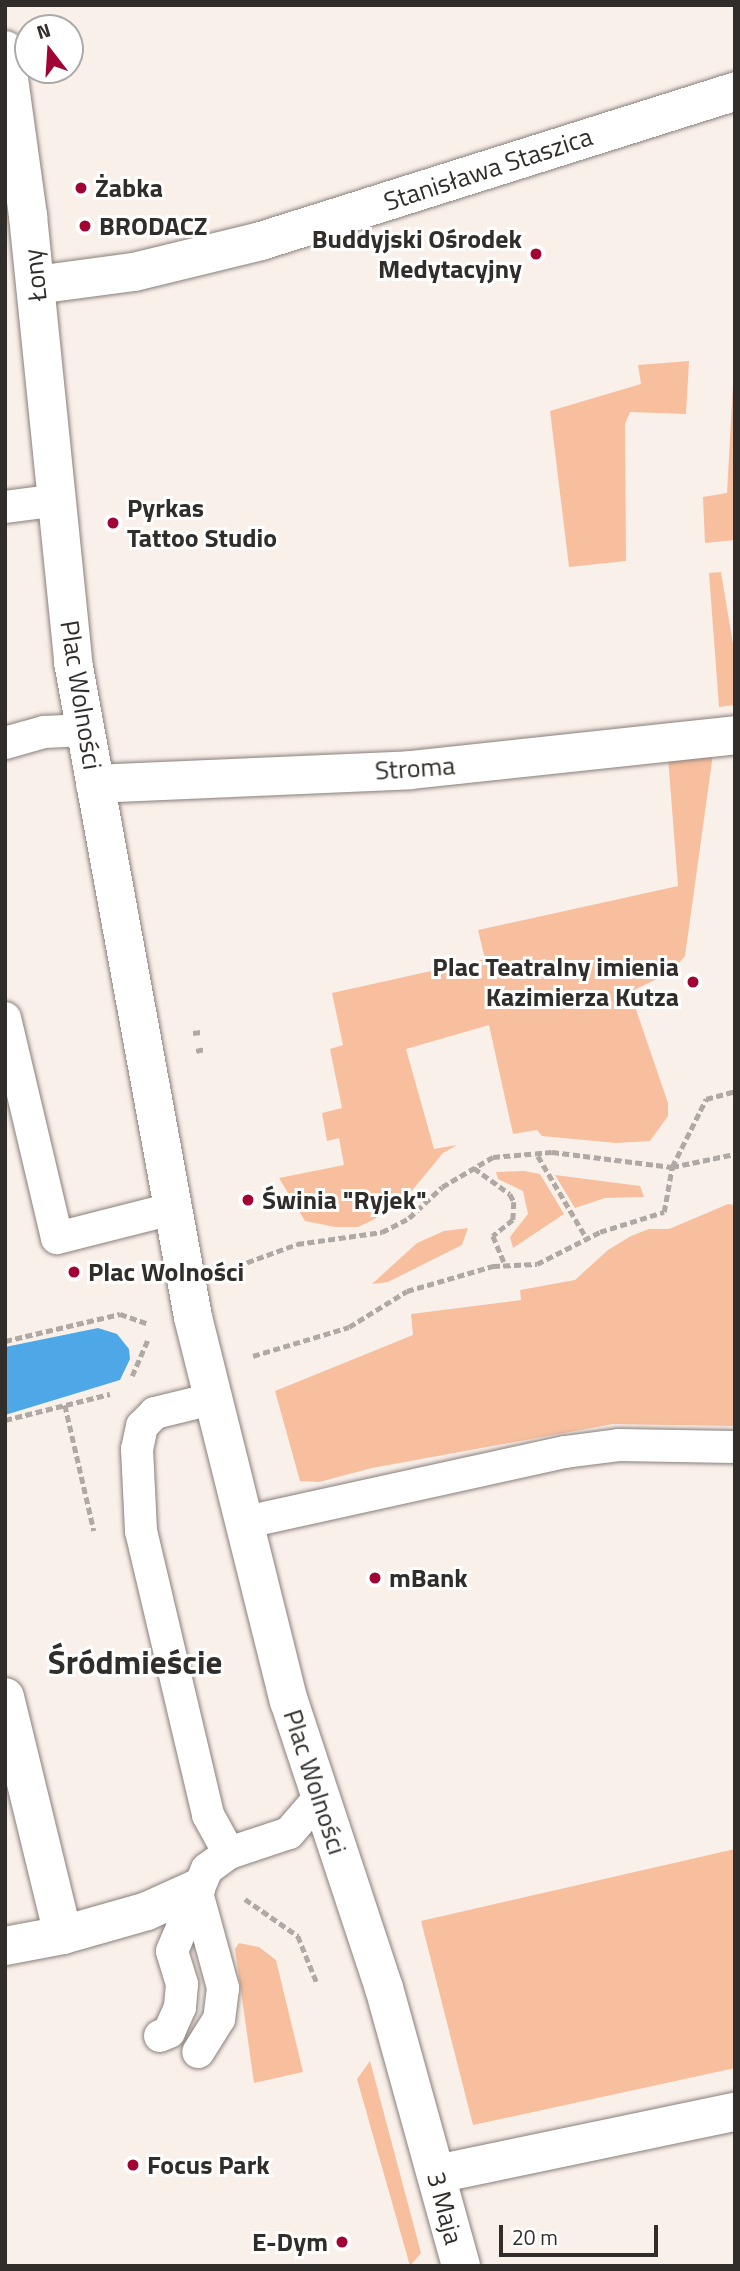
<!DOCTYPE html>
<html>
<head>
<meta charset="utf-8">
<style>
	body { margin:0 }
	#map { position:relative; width:740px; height:2271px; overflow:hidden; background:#faf0ea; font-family:"Titillium Web",sans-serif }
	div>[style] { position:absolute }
	.green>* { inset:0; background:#f7bf9e }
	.water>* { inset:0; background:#4ea8e7 }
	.path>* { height:4.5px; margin-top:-2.25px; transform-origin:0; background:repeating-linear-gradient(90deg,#b0a8a3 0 7px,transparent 0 10.5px) }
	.roads { filter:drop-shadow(0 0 2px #887f7a) drop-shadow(0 0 2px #887f7a) }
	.lane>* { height:32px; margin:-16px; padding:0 16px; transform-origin:16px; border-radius:16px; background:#fff }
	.street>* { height:38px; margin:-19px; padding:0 19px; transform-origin:19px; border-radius:19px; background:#fff }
	.secondary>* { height:38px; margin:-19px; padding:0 19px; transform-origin:19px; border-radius:19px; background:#fff }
	.dots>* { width:19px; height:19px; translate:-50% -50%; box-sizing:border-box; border:4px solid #fff; border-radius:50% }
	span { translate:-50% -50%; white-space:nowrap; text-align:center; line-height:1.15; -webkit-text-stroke:6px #fff; paint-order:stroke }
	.street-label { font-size:26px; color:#302d2a }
	.poi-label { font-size:26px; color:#302d2a; font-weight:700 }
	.left { translate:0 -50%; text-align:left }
	.right { translate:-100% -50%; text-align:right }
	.district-label { font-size:33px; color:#302d2a; font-weight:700 }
	.frame { position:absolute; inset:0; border:7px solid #302d2a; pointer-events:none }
	.north { position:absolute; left:14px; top:14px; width:70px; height:70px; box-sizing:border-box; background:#fff; border:2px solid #acabaa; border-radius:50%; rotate:343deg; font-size:19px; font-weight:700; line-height:28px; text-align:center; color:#302d2a }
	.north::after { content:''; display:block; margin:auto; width:24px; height:32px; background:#a20335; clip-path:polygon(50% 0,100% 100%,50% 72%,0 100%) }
	.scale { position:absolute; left:499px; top:2225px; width:159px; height:32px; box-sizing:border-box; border:4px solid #302d2a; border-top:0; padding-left:9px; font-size:21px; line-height:24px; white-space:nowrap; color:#302d2a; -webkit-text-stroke:5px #fff; paint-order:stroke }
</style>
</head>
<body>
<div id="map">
	<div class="green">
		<i style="clip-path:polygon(735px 347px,735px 540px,705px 543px,703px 497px,727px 493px)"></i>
		<i style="clip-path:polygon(689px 361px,686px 414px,630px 412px,625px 424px,626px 561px,569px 567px,550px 411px,641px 384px,638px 365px)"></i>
		<i style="clip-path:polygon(721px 572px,735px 656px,735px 705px,719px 707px,709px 573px)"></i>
		<i style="clip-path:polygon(713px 754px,685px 956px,671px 972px,630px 992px,668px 1103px,668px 1116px,650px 1141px,616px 1143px,542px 1136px,537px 1130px,513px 1134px,489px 1025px,406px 1049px,434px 1149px,457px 1145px,443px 1153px,410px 1193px,373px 1220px,358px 1227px,335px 1227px,305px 1221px,279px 1178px,344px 1165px,339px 1138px,327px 1141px,322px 1113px,342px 1108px,330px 1049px,343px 1045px,332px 993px,485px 959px,478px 930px,678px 886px,668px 757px)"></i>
		<i style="clip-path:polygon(524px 1171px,540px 1174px,564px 1214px,513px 1248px,510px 1237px,528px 1214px,523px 1191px,498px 1179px,496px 1172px)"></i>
		<i style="clip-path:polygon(555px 1175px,640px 1186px,644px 1197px,605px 1198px,575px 1208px)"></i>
		<i style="clip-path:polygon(728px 1204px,735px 1205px,735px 1426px,613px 1424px,372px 1468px,319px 1482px,300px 1481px,275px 1391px,413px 1335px,411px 1314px,521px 1300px,520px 1290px,575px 1280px,608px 1250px,631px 1236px,649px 1229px,669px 1229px)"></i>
		<i style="clip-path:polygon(468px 1228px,462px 1245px,388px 1282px,372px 1284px,417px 1243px,444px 1231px)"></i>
		<i style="clip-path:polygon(735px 1849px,735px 2068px,473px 2125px,421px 1921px)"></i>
		<i style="clip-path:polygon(239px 1943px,259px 1947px,276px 1960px,303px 2072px,254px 2083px,235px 1949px)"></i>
		<i style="clip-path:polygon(370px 2061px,421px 2253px,410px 2266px,357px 2079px)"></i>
	</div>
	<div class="water">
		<i style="clip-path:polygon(98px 1328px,117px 1334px,129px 1349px,130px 1359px,120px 1380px,5px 1415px,5px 1347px)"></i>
	</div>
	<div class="path">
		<i style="left:193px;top:1033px;width:8px;rotate:-7deg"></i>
		<i style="left:196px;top:1051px;width:8px;rotate:-14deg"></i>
		<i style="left:538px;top:1156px;width:96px;rotate:59.4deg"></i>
		<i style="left:474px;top:1168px;width:44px;rotate:35.8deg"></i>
		<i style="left:510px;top:1194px;width:9px;rotate:63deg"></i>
		<i style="left:514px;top:1202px;width:18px;rotate:93deg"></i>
		<i style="left:513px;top:1220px;width:26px;rotate:141deg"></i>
		<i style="left:493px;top:1236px;width:34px;rotate:67deg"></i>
		<i style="left:237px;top:1266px;width:64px;rotate:-20.1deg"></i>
		<i style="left:297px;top:1244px;width:86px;rotate:-8deg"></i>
		<i style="left:382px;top:1232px;width:30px;rotate:-27deg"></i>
		<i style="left:409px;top:1218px;width:45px;rotate:-43.2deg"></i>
		<i style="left:442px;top:1187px;width:59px;rotate:-30.5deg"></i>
		<i style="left:493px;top:1157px;width:59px;rotate:-4.8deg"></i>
		<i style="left:552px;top:1152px;width:121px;rotate:7.1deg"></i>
		<i style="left:672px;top:1167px;width:64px;rotate:-11.7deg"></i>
		<i style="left:5px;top:1341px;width:118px;rotate:-13.2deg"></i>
		<i style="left:120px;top:1314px;width:28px;rotate:19deg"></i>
		<i style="left:253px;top:1356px;width:100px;rotate:-16.8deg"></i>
		<i style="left:349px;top:1327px;width:68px;rotate:-31.8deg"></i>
		<i style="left:407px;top:1291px;width:90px;rotate:-16.2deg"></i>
		<i style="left:493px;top:1266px;width:44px;rotate:-2.6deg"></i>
		<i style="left:537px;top:1264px;width:71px;rotate:-26.9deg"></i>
		<i style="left:600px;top:1232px;width:67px;rotate:-17.4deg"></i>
		<i style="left:664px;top:1212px;width:46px;rotate:-79.9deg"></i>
		<i style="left:672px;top:1167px;width:76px;rotate:-63.4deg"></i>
		<i style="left:706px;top:1099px;width:30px;rotate:-15deg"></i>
		<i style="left:132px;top:1376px;width:40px;rotate:-66.6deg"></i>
		<i style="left:65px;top:1405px;width:129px;rotate:77deg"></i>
		<i style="left:5px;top:1420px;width:108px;rotate:-13.9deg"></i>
		<i style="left:245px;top:1899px;width:65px;rotate:34.9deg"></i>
		<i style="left:298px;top:1936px;width:51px;rotate:68deg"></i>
	</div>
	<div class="roads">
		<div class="lane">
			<i style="left:5px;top:507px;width:54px;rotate:-7.4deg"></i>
			<i style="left:5px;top:743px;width:41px;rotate:-15.8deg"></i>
			<i style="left:44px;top:732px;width:41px;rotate:-2.8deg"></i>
			<i style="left:5px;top:1018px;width:226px;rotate:76.7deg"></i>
			<i style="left:57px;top:1238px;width:119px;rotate:-14.2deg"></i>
			<i style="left:212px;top:1399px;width:59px;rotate:166.2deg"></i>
			<i style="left:155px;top:1413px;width:18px;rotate:135deg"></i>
			<i style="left:142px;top:1426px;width:24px;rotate:102deg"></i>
			<i style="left:137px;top:1449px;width:82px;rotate:87.2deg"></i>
			<i style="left:141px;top:1531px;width:292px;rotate:76.7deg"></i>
			<i style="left:208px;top:1815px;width:43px;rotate:61.1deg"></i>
			<i style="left:229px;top:1853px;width:63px;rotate:-18.4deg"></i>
			<i style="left:289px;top:1833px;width:48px;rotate:-49.3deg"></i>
			<i style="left:242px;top:1523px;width:331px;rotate:-12.4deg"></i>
			<i style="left:565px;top:1452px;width:54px;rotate:-7.4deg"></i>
			<i style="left:619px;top:1445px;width:116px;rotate:1deg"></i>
			<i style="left:196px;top:1889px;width:103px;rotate:74.7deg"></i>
			<i style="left:223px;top:1988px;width:31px;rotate:97deg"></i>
			<i style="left:219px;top:2019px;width:39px;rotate:122deg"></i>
			<i style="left:160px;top:2036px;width:10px;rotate:-24deg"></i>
			<i style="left:169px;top:2032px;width:27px;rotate:-66deg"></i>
			<i style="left:180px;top:2007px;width:23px;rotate:-85deg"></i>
			<i style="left:182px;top:1984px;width:34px;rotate:-107deg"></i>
			<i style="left:172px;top:1951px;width:89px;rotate:-66.9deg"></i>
			<i style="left:207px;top:1869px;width:27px;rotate:-36deg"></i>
		</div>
		<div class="street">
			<i style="left:36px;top:285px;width:99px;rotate:-7.6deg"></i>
			<i style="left:134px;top:272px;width:131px;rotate:-13.7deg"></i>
			<i style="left:261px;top:241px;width:497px;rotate:-17.5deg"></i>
			<i style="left:95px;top:784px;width:315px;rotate:-2.5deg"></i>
			<i style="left:410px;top:770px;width:327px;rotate:-6.1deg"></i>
			<i style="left:5px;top:1697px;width:245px;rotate:76.3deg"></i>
			<i style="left:5px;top:1946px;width:59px;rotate:-10.7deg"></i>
			<i style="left:63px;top:1935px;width:87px;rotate:-15.9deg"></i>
			<i style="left:147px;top:1911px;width:54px;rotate:-24.2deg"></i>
			<i style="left:437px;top:2174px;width:304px;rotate:-11.8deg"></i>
		</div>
		<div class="secondary">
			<i style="left:5px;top:50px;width:168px;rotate:82.1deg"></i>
			<i style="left:28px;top:216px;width:448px;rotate:84.2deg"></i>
			<i style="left:73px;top:662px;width:666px;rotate:79.62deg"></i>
			<i style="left:193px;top:1317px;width:396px;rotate:76deg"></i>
			<i style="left:289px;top:1701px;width:302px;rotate:71.7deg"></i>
			<i style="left:384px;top:1988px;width:288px;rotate:74.5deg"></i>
		</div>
	</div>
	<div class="dots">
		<i style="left:81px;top:188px;background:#a20335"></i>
		<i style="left:85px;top:226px;background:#a20335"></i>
		<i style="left:536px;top:254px;background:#a20335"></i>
		<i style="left:113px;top:523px;background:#a20335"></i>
		<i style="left:693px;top:982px;background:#a20335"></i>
		<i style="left:248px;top:1200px;background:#a20335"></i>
		<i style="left:74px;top:1272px;background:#a20335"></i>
		<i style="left:375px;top:1578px;background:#a20335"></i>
		<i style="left:133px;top:2165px;background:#a20335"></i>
		<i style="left:342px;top:2242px;background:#a20335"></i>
	</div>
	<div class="street-label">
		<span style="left:488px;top:169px;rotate:-18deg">Stanisława Staszica</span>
		<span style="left:35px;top:275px;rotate:-96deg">Łony</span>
		<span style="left:81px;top:695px;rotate:81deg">Plac Wolności</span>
		<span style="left:415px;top:768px;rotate:-4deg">Stroma</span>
		<span style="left:315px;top:1782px;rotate:72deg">Plac Wolności</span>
		<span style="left:445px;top:2208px;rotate:75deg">3 Maja</span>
	</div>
	<div class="poi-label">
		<span class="left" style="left:95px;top:188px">Żabka</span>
		<span class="left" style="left:99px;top:226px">BRODACZ</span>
		<span class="right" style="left:522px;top:254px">Buddyjski Ośrodek<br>Medytacyjny</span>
		<span class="left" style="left:127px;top:523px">Pyrkas<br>Tattoo Studio</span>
		<span class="right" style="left:679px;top:982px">Plac Teatralny imienia<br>Kazimierza Kutza</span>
		<span class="left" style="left:262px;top:1200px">Świnia "Ryjek"</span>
		<span class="left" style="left:88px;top:1272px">Plac Wolności</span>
		<span class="left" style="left:389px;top:1578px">mBank</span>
		<span class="left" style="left:147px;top:2165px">Focus Park</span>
		<span class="right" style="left:328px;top:2242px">E-Dym</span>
	</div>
	<div class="district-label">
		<span style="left:135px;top:1663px">Śródmieście</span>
	</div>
	<div class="frame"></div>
	<div class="north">N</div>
	<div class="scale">20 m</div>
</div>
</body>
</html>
